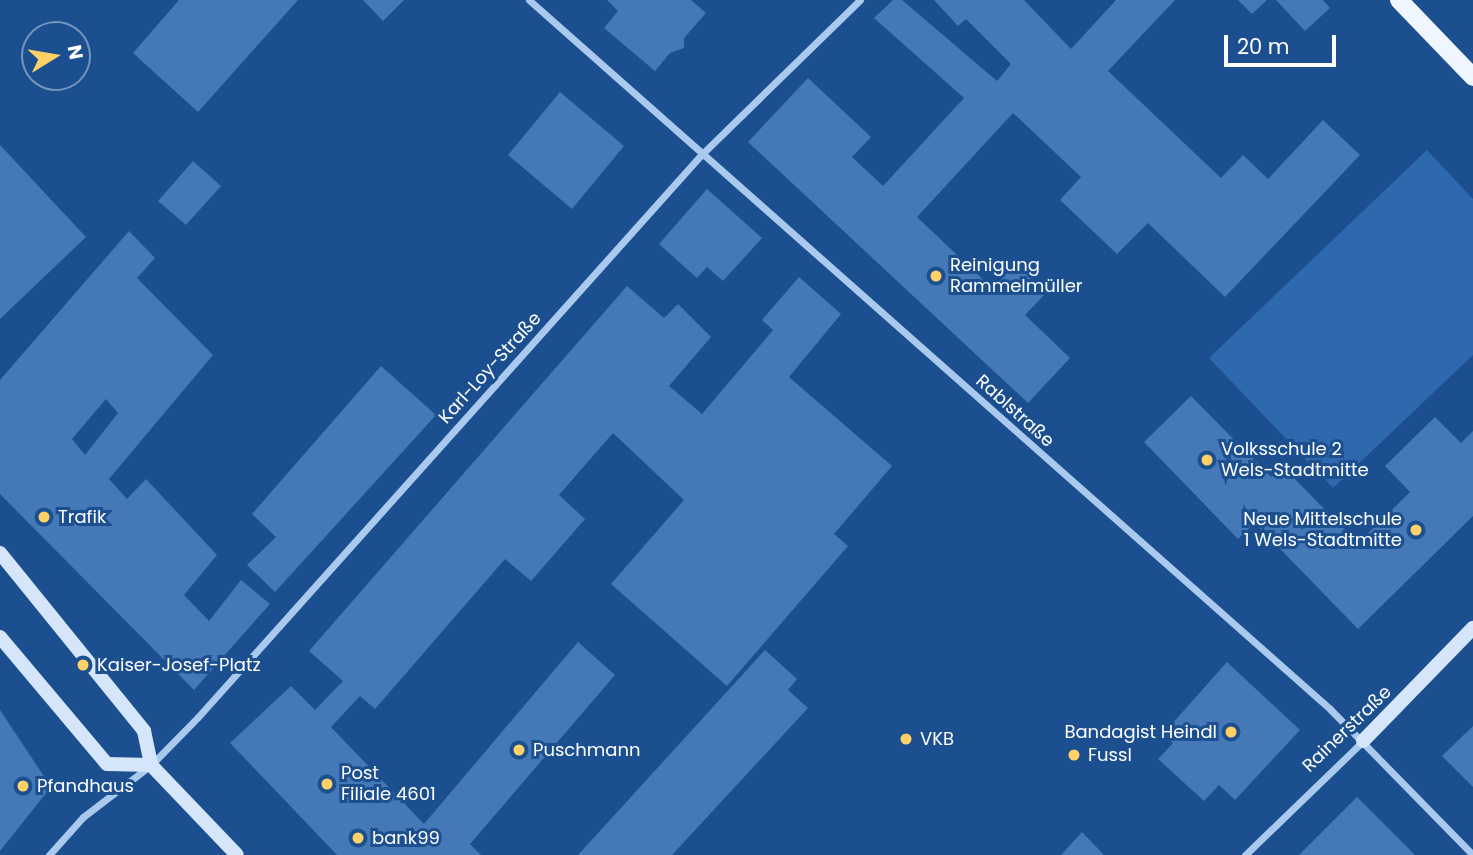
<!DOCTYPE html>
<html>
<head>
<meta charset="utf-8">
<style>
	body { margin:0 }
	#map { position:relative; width:1473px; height:855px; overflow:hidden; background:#1b4f8f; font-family:Poppins,sans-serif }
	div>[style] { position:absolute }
	.green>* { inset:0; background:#2e69ad }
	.building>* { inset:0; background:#4478b7 }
	.street>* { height:7px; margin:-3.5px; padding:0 3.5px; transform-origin:3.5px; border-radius:3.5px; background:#a9c9ee }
	.secondary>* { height:14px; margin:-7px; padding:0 7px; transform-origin:7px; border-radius:7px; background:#d6e6fa }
	.primary>* { height:18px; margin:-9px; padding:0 9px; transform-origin:9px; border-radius:9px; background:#f0f6ff }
	.dots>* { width:19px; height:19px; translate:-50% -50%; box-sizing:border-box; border:4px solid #1b4f8f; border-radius:50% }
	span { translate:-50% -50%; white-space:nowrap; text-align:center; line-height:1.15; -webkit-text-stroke:6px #1b4f8f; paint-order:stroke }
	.poi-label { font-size:18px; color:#fff }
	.left { translate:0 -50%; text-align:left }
	.right { translate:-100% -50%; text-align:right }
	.street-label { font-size:18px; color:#fff }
	.north { position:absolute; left:21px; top:21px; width:70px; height:70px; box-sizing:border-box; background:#1b4f8f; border:2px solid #7695bc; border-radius:50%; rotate:79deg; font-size:19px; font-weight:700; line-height:28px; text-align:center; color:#fff }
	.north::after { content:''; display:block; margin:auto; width:24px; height:32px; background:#ffd166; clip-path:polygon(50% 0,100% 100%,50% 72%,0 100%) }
	.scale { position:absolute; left:1224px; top:35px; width:112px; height:32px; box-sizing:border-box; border:4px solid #fff; border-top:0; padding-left:9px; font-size:21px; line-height:24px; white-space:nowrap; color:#fff; -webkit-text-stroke:5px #1b4f8f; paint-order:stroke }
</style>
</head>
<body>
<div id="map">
	<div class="green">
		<i style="clip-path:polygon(1427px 150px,1473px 199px,1473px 355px,1333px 488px,1209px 358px)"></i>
	</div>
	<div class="building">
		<i style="clip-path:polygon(179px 0,298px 0,198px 112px,133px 53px)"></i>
		<i style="clip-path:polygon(363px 0,404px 0,383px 21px)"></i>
		<i style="clip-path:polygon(607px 0,691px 0,706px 13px,684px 38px,684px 48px,670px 53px,655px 71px,604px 28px,618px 11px)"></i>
		<i style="clip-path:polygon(893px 0,902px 0,997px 81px,1011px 64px,966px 19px,958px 26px,934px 0,1024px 0,1071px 49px,1116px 0,1175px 0,1108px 71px,1221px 178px,1243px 155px,1268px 179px,1323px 120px,1360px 155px,1225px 297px,1148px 223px,1117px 254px,1060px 200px,1081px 177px,1013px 113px,917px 217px,993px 289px,1016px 263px,1047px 292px,1025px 315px,1070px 358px,1028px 403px,748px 142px,808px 78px,871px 137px,852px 157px,883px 186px,964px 98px,874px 18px)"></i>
		<i style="clip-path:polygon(1238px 0,1267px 0,1252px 14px)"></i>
		<i style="clip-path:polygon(1276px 0,1323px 0,1330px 8px,1305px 31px)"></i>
		<i style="clip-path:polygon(560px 92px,624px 146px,572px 209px,508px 155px)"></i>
		<i style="clip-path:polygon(0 145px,86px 237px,0 319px)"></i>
		<i style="clip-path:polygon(193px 161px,221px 186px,186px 225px,158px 201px)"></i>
		<i style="clip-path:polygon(707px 189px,762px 238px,723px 281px,707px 267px,697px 278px,659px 244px)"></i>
		<i style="clip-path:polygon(evenodd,129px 231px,155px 258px,137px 278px,213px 355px,109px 479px,127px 499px,146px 479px,217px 555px,184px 595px,209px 621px,241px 580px,270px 604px,194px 690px,0 494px,0 380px,129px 231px,106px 399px,118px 413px,85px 455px,72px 439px,106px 399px)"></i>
		<i style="clip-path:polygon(799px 277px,841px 314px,789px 377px,892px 466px,834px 534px,848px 546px,727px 686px,611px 584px,684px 500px,613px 433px,559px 495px,585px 519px,531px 581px,505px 559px,375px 709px,360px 696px,331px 727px,424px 824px,578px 642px,615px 675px,470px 844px,481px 855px,337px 855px,230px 743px,291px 686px,315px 710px,343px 681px,309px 651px,627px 286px,664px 318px,678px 304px,711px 337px,669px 386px,702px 414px,773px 330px,762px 320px)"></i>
		<i style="clip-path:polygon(381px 366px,436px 415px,275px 592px,247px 565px,276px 537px,252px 514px)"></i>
		<i style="clip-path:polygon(1191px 396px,1271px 477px,1282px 466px,1358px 543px,1410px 492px,1385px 466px,1435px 417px,1461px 443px,1473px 431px,1473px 516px,1358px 629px,1255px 523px,1238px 539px,1144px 442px)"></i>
		<i style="clip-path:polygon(765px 650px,797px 679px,788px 690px,808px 708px,672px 855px,578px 855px)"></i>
		<i style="clip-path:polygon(1227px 662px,1300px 730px,1235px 800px,1219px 785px,1204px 801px,1158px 759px,1173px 743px,1163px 734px)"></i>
		<i style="clip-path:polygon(0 710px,51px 787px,0 851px)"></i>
		<i style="clip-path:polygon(1473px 726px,1473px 787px,1442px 756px)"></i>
		<i style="clip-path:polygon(1357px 797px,1415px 855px,1299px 855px)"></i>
		<i style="clip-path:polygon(1082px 832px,1104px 855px,1061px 855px)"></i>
	</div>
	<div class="street">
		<i style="left:529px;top:0;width:1070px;rotate:41.51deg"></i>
		<i style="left:1330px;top:709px;width:204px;rotate:45.6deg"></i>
		<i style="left:49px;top:855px;width:51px;rotate:-48.2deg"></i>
		<i style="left:83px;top:817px;width:86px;rotate:-37.4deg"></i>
		<i style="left:151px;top:765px;width:67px;rotate:-45.6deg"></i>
		<i style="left:198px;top:717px;width:754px;rotate:-48.17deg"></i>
		<i style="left:701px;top:155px;width:222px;rotate:-44.3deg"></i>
		<i style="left:1245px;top:855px;width:164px;rotate:-44deg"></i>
	</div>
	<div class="secondary">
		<i style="left:0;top:553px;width:229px;rotate:51deg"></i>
		<i style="left:144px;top:731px;width:35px;rotate:78deg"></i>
		<i style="left:151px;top:765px;width:124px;rotate:46.3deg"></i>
		<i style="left:0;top:637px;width:166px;rotate:49.9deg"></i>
		<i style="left:107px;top:764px;width:44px;rotate:1.3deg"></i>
		<i style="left:1363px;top:741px;width:158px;rotate:-45.8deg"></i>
	</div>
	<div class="primary">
		<i style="left:1399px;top:0;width:107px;rotate:46.1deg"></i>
	</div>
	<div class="dots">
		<i style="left:936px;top:276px;background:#ffd166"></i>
		<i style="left:1207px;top:460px;background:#ffd166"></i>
		<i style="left:44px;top:517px;background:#ffd166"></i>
		<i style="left:1416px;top:530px;background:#ffd166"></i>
		<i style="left:83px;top:665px;background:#ffd166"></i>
		<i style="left:1231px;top:732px;background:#ffd166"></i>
		<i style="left:906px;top:739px;background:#ffd166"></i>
		<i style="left:519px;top:750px;background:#ffd166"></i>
		<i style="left:1074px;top:755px;background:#ffd166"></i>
		<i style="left:327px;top:784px;background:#ffd166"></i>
		<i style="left:23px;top:786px;background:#ffd166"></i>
		<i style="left:358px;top:838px;background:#ffd166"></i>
	</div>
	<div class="poi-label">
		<span class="left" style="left:950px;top:276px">Reinigung<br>Rammelmüller</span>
		<span class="left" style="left:1221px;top:460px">Volksschule 2<br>Wels-Stadtmitte</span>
		<span class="left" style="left:58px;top:517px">Trafik</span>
		<span class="right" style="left:1402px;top:530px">Neue Mittelschule<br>1 Wels-Stadtmitte</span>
		<span class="left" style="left:97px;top:665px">Kaiser-Josef-Platz</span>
		<span class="right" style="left:1217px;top:732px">Bandagist Heindl</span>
		<span class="left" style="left:920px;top:739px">VKB</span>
		<span class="left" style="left:533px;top:750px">Puschmann</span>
		<span class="left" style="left:1088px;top:755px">Fussl</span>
		<span class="left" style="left:341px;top:784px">Post<br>Filiale 4601</span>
		<span class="left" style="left:37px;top:786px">Pfandhaus</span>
		<span class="left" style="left:372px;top:838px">bank99</span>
	</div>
	<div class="street-label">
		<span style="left:490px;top:368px;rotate:-48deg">Karl-Loy-Straße</span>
		<span style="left:1015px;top:411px;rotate:42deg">Rablstraße</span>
		<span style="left:1347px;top:729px;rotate:-44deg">Rainerstraße</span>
	</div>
	<div class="north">N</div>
	<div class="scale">20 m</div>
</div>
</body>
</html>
